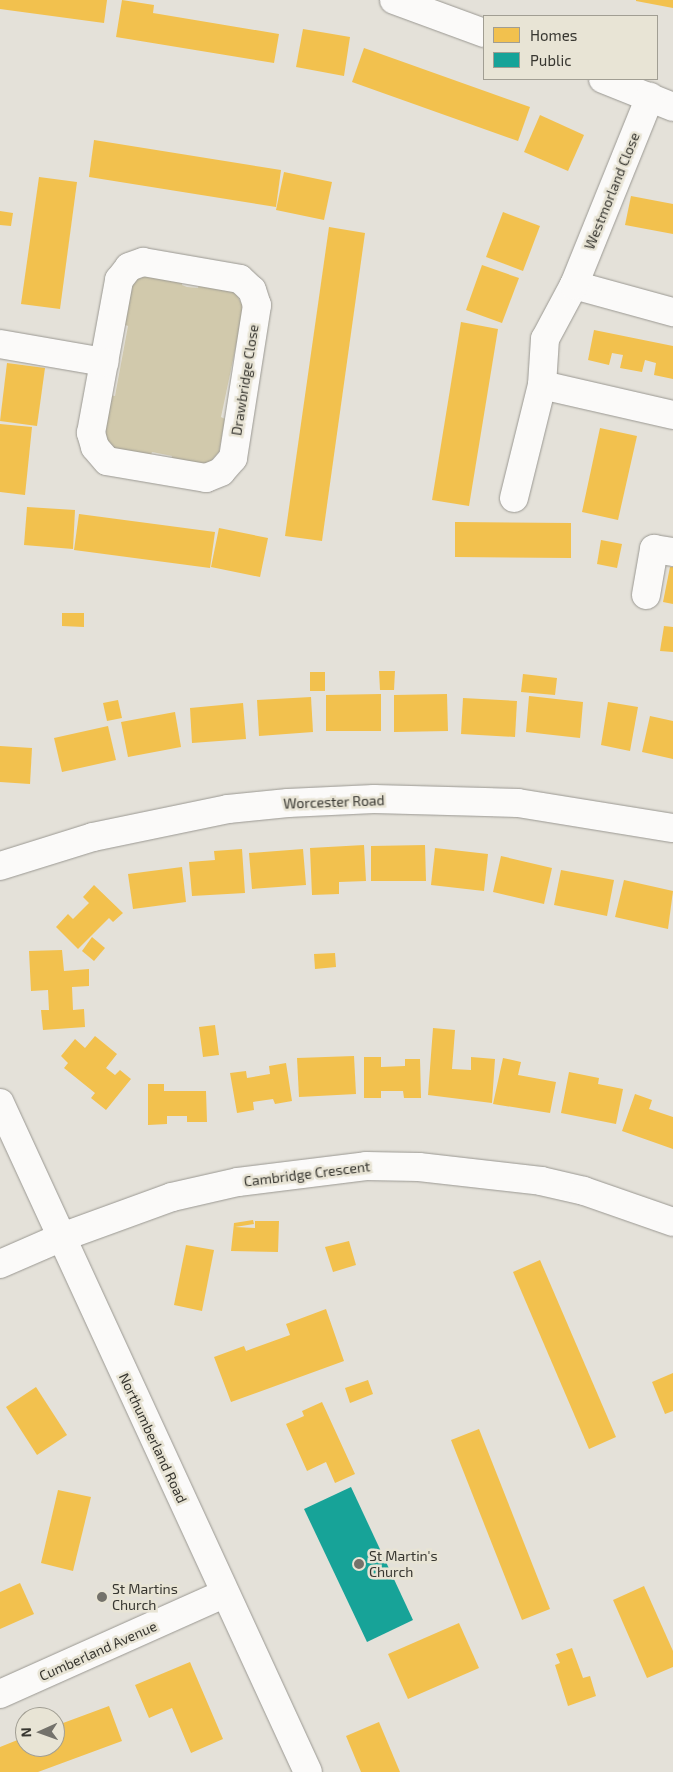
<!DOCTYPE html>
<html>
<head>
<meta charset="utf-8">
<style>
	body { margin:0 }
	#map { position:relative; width:673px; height:1772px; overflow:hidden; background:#e4e1d9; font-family:"Exo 2",sans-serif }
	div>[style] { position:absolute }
	.green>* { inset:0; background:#d1c9ac }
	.homes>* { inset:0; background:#f2c14e }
	.public>* { inset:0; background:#17a398 }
	.roads { filter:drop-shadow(0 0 1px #9a9892) drop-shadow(0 0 1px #9a9892) }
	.minor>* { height:28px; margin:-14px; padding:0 14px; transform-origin:14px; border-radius:14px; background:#fbfaf9 }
	.dots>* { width:14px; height:14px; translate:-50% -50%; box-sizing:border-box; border:2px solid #e8e4d5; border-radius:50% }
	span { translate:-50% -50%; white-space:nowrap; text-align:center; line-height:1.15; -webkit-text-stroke:5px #e8e4d5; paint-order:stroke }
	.street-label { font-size:14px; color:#373630 }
	.poi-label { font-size:14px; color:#373630 }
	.left { translate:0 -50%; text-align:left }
	.legend { position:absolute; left:483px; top:15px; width:175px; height:65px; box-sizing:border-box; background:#e8e4d5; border:1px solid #a19e93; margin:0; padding:6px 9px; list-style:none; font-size:15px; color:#373630 }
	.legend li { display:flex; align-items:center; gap:10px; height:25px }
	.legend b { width:25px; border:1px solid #a19e93 }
	.north { position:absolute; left:15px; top:1707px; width:50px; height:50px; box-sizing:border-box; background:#e8e4d5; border:1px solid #a19e93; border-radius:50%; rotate:268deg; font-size:14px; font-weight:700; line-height:20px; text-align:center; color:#373630 }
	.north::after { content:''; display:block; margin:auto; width:18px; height:22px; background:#74726b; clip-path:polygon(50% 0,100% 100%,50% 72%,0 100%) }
</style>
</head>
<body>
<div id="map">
	<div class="green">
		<i style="clip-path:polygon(146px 276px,182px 281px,182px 285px,187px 287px,198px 288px,199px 284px,235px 292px,244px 308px,221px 417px,225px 419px,219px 452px,208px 464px,171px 461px,172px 456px,152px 452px,150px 458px,115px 450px,102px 434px,109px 395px,115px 396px,128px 326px,123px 324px,131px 286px,136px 279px)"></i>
	</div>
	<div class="homes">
		<i style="clip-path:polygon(0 0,107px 0,104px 23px,0 9px)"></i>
		<i style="clip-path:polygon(122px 0,154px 5px,153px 13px,279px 34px,274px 63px,116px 37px)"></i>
		<i style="clip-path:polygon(636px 0,673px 0,673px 8px,636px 1px)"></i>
		<i style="clip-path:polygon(303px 29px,350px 37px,344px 76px,296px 67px)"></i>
		<i style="clip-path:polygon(364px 48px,530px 107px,518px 141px,352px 82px)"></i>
		<i style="clip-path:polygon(540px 115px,584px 135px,568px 171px,524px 152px)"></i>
		<i style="clip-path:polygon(94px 140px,281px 170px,276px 207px,89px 177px)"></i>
		<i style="clip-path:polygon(284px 172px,332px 182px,324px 220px,276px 210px)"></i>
		<i style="clip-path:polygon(39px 177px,77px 182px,60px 309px,21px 304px)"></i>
		<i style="clip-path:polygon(631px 196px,673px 204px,673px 234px,625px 225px)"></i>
		<i style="clip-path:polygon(0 211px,13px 213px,11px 226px,0 225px)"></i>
		<i style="clip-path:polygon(503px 212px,540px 226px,523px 271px,486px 257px)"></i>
		<i style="clip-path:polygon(329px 227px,365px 233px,322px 541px,285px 536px)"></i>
		<i style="clip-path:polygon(482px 265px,519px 278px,502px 323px,466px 310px)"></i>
		<i style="clip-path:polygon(461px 322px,498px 329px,469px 506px,432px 500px)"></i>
		<i style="clip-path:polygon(594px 330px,673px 346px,673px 379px,654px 375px,656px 363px,645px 360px,642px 372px,620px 368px,623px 355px,612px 353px,609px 365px,588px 360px)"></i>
		<i style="clip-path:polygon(7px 363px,45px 368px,37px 426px,0 421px)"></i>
		<i style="clip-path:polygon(0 424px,32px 427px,25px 495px,0 492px)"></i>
		<i style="clip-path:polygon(600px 428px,637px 436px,618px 520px,582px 512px)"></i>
		<i style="clip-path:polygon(27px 507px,75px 510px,73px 549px,24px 545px)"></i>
		<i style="clip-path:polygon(79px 514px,215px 532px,210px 568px,74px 550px)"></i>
		<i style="clip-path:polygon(455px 522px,571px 523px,571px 558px,455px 557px)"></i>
		<i style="clip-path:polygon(219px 528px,268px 538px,260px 577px,211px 567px)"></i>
		<i style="clip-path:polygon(601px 540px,622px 544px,617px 568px,597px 564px)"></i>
		<i style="clip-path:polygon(670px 567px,673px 567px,673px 604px,663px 602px)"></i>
		<i style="clip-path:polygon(62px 613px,84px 613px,84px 627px,62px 626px)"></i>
		<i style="clip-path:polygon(664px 626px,673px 627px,673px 652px,660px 651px)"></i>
		<i style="clip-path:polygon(379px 671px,395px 671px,394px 690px,380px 690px)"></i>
		<i style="clip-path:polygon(310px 672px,325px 672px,325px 691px,310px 691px)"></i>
		<i style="clip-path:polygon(523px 674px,557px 678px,555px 695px,521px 692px)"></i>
		<i style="clip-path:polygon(381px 694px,381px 731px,326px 731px,326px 695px)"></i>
		<i style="clip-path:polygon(447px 694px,448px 731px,394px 732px,394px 695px)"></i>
		<i style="clip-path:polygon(529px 696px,583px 702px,580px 738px,526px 732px)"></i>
		<i style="clip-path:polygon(311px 697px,313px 732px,259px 736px,257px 700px)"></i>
		<i style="clip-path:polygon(463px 698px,517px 701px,515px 737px,461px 734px)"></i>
		<i style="clip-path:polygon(118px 700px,122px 718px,107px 721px,103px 703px)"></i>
		<i style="clip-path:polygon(608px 702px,638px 707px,630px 751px,601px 745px)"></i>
		<i style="clip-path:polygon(243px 703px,246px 739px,192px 743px,190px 708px)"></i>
		<i style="clip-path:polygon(175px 712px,181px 747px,128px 757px,121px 722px)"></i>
		<i style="clip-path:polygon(650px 716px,673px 721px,673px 759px,642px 752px)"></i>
		<i style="clip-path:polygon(108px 726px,116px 760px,62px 772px,54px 738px)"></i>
		<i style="clip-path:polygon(0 746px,32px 748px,30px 784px,0 782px)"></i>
		<i style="clip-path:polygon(364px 845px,366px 881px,339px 882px,339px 894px,312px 895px,310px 848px)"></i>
		<i style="clip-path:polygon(425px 845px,426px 881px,371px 881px,371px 846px)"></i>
		<i style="clip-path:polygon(435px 848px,488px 854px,484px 891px,431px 885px)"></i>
		<i style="clip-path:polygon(242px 849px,245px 893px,192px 896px,189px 862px,215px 860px,214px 851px)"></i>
		<i style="clip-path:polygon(303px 849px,306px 885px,252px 889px,249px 853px)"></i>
		<i style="clip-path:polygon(501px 856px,552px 868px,544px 904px,493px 892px)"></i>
		<i style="clip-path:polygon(182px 867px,186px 902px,133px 909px,128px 874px)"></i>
		<i style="clip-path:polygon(561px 870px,614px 880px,607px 916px,554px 905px)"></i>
		<i style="clip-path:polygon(624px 880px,673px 891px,668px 929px,615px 917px)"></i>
		<i style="clip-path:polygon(94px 885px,123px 913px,113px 922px,109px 918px,78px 949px,56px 927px,68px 914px,73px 919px,89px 903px,83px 897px)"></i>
		<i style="clip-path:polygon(92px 937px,105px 948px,94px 961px,82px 951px)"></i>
		<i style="clip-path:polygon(62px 950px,64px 971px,89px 969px,89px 986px,72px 987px,73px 1010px,84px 1009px,85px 1027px,43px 1030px,41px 1010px,49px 1010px,48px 990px,31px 991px,29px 951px)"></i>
		<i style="clip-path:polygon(335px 953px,336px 967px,315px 969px,314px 954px)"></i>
		<i style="clip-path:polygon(215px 1025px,219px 1055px,203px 1057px,199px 1027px)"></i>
		<i style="clip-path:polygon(433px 1028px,455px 1030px,452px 1069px,471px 1070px,471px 1057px,495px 1059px,492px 1103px,428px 1095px)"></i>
		<i style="clip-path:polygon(95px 1036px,117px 1054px,106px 1068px,115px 1075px,120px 1070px,131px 1079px,106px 1110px,91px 1098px,95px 1093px,64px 1068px,68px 1063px,61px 1056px,75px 1039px,85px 1048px)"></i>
		<i style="clip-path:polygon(354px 1056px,356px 1094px,299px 1097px,297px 1058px)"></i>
		<i style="clip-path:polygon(364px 1057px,381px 1057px,381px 1067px,405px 1066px,405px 1059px,420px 1059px,421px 1098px,404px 1098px,403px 1091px,381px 1091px,381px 1098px,364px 1098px)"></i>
		<i style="clip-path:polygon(503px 1058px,521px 1062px,518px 1075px,556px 1082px,550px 1113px,493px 1104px)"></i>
		<i style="clip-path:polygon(286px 1063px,292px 1101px,275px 1104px,273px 1099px,253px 1102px,254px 1110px,237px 1113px,230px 1073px,246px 1071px,247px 1078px,270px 1074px,269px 1066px)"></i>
		<i style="clip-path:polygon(569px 1072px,599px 1078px,598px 1084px,623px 1089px,616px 1124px,561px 1113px)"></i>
		<i style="clip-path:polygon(148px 1084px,164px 1084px,164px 1091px,206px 1091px,207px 1122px,187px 1122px,187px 1116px,167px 1116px,167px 1124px,148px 1125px)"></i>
		<i style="clip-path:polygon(635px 1094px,652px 1100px,649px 1109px,673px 1117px,673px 1149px,622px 1131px)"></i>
		<i style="clip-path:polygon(253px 1220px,254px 1224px,235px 1227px,255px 1228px,255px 1221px,279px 1221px,278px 1252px,231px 1251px,234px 1223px)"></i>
		<i style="clip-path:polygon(349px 1241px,356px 1265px,333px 1272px,325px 1247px)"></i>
		<i style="clip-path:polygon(186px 1245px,214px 1250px,202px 1311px,174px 1305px)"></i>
		<i style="clip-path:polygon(540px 1260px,616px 1437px,589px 1449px,513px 1272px)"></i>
		<i style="clip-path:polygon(326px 1309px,344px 1361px,231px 1402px,214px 1357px,244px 1346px,246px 1351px,290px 1335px,286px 1324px)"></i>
		<i style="clip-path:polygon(673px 1373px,673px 1411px,665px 1414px,652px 1382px)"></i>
		<i style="clip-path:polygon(368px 1380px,373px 1394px,350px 1403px,345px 1388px)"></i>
		<i style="clip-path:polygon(36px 1387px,67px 1435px,37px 1455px,6px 1407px)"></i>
		<i style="clip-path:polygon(322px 1402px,355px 1474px,335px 1483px,326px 1462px,307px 1471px,286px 1424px,304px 1416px,302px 1411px)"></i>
		<i style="clip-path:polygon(479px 1429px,550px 1609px,522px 1620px,451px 1440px)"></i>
		<i style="clip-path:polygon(58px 1490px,91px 1497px,73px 1571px,41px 1563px)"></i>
		<i style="clip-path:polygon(20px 1583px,34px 1614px,0 1629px,0 1592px)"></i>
		<i style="clip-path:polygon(644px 1586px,673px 1651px,673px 1667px,647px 1678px,613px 1600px)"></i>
		<i style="clip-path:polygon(459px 1623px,479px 1668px,408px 1699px,388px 1654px)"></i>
		<i style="clip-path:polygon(572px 1648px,583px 1678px,590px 1676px,596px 1696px,568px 1706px,555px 1665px,560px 1663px,556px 1654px)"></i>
		<i style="clip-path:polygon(190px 1662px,223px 1739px,191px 1753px,172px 1708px,149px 1718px,135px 1685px)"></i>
		<i style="clip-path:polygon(109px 1706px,122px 1741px,38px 1772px,0 1772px,0 1747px,25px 1737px,25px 1747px,55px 1747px,55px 1726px)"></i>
		<i style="clip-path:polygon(379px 1722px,400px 1772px,361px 1772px,346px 1736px)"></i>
	</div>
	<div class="public">
		<i style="clip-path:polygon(351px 1487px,413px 1620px,367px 1642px,304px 1509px)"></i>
	</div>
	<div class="roads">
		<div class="minor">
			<i style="left:394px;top:0;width:96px;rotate:20.1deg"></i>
			<i style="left:603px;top:79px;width:75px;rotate:21.8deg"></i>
			<i style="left:143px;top:262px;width:98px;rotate:9.9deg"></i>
			<i style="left:240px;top:279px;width:16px;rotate:43deg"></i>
			<i style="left:252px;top:290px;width:16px;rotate:72deg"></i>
			<i style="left:257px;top:305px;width:155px;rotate:98.9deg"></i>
			<i style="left:233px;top:458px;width:18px;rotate:131deg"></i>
			<i style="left:221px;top:472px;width:16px;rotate:158deg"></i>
			<i style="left:206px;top:478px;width:100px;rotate:-170.3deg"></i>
			<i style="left:107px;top:461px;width:18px;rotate:-131deg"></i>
			<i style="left:95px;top:447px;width:15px;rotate:-106deg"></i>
			<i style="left:91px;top:433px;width:156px;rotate:-79.6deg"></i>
			<i style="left:119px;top:280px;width:16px;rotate:-52deg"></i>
			<i style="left:129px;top:267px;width:15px;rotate:-20deg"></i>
			<i style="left:574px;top:285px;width:103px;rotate:15.3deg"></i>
			<i style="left:0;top:344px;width:106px;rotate:9.8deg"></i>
			<i style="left:542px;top:385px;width:134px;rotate:12.9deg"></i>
			<i style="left:514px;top:498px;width:116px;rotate:-76.1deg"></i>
			<i style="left:542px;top:385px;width:46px;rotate:-86.3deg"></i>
			<i style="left:545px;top:339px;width:61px;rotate:-61.8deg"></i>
			<i style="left:574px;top:285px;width:203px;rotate:-68deg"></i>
			<i style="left:646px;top:595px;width:47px;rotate:-80.1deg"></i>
			<i style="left:654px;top:549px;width:19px;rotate:9deg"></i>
			<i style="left:0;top:866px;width:97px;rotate:-17.3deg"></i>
			<i style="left:93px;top:837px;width:138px;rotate:-11.7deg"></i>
			<i style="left:228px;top:809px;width:60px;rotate:-5.7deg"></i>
			<i style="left:288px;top:803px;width:86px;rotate:-2.7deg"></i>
			<i style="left:374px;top:799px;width:144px;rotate:1.6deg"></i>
			<i style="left:518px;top:803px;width:157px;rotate:9.2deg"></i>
			<i style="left:0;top:1103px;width:736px;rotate:65.28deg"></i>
			<i style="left:0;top:1264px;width:68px;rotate:-23.5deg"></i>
			<i style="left:62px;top:1237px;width:117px;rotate:-20deg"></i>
			<i style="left:172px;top:1197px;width:68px;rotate:-12.8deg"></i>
			<i style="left:238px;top:1182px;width:129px;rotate:-7.1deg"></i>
			<i style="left:366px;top:1166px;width:53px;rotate:1.1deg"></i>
			<i style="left:419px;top:1167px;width:123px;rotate:6.5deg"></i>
			<i style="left:541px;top:1181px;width:44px;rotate:13.1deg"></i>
			<i style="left:584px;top:1191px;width:94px;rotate:19.2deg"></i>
			<i style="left:0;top:1694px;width:245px;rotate:-24.1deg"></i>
		</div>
	</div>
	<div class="dots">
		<i style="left:359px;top:1564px;background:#74726b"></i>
		<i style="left:102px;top:1597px;background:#74726b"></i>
	</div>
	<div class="street-label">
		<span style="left:612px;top:191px;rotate:-68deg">Westmorland Close</span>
		<span style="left:245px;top:380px;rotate:-81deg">Drawbridge Close</span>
		<span style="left:334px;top:802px;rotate:-2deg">Worcester Road</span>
		<span style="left:307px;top:1174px;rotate:-7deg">Cambridge Crescent</span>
		<span style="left:153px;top:1438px;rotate:65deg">Northumberland Road</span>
		<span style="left:98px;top:1651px;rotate:-24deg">Cumberland Avenue</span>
	</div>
	<div class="poi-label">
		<span class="left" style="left:369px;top:1564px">St Martin's<br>Church</span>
		<span class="left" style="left:112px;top:1597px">St Martins<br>Church</span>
	</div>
	<ul class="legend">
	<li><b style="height:14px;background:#f2c14e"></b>Homes</li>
	<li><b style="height:14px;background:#17a398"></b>Public</li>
	</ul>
	<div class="north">N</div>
</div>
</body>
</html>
